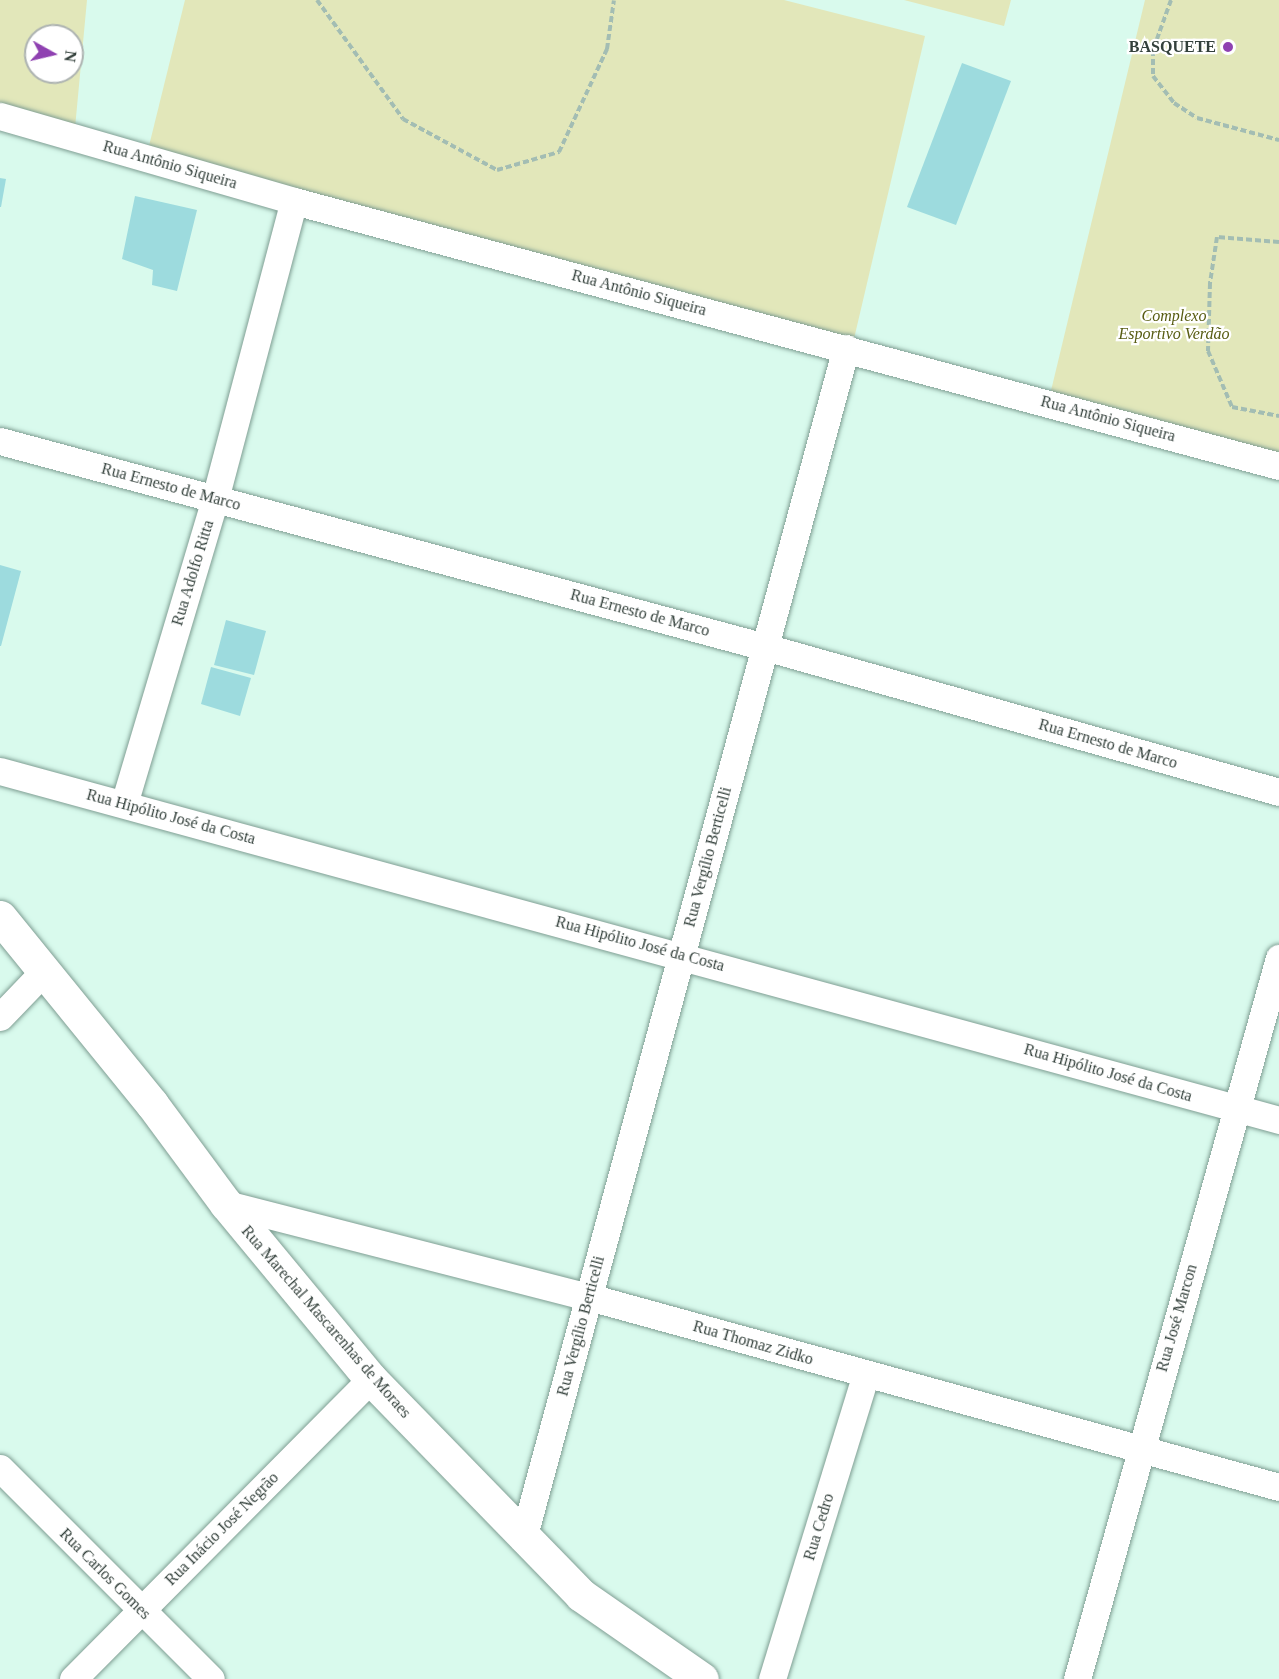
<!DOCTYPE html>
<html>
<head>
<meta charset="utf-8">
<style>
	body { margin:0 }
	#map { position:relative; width:1279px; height:1679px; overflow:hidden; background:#d9faed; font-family:Georgia,serif }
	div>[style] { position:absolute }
	.green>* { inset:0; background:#e2e7ba }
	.building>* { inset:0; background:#9ddbde }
	.path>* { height:4px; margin-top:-2px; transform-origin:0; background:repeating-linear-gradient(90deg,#a3bdb3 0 6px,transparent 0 9px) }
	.roads { filter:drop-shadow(0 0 2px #7f9e93) drop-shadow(0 0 2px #7f9e93) }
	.street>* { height:27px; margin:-13.5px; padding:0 13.5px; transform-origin:13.5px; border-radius:13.5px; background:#fff }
	.secondary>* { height:33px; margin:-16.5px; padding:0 16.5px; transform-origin:16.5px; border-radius:16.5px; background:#fff }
	.dots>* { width:16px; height:16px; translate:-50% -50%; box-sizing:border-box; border:3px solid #fff; border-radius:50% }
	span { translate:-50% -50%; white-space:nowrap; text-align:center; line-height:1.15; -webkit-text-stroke:4.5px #fff; paint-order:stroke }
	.poi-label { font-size:16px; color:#33403b; font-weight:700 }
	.right { translate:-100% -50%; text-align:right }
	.street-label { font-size:16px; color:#33403b }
	.park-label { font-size:16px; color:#575c12; font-style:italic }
	.north { position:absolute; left:24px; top:24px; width:60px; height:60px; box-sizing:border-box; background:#fff; border:2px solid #adb3b1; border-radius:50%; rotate:98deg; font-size:16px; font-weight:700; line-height:24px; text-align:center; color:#33403b }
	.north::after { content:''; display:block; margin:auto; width:21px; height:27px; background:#8f41b1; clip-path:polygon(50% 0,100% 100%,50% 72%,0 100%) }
</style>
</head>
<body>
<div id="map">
	<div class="green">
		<i style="clip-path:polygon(evenodd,0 0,87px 0,75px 128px,0 111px,0 0,36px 36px,72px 36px,72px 72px,36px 72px,36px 36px)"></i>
		<i style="clip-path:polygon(185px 0,784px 0,925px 36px,853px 343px,147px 154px)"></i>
		<i style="clip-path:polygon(904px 0,1011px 0,1004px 26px)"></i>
		<i style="clip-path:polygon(1145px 0,1279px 0,1279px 461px,1049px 399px)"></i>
	</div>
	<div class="building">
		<i style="clip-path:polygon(962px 63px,1011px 81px,956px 225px,907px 207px)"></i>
		<i style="clip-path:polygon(0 178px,6px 179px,1px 207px,0 207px)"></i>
		<i style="clip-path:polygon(135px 196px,197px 210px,177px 291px,152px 285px,153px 270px,122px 259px)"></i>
		<i style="clip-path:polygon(0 565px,21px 571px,1px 646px,0 646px)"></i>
		<i style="clip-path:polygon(226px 620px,266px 631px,254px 675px,214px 665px)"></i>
		<i style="clip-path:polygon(211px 667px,251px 678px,240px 716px,201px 704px)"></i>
	</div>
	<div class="path">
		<i style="left:317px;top:0;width:147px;rotate:54.1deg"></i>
		<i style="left:403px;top:119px;width:107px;rotate:28.5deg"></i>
		<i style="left:497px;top:170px;width:65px;rotate:-16.2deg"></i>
		<i style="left:559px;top:152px;width:114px;rotate:-65deg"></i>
		<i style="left:607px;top:49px;width:49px;rotate:-81.9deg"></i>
		<i style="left:1171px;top:0;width:53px;rotate:109.8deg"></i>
		<i style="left:1153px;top:50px;width:26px;rotate:90deg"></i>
		<i style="left:1153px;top:76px;width:34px;rotate:52deg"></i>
		<i style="left:1174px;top:103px;width:27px;rotate:33deg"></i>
		<i style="left:1197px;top:118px;width:85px;rotate:15deg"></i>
		<i style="left:1279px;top:242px;width:62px;rotate:-175.4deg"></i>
		<i style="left:1217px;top:237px;width:47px;rotate:98.7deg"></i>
		<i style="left:1210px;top:283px;width:68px;rotate:91.7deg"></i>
		<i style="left:1208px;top:351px;width:61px;rotate:66.8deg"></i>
		<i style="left:1232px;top:407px;width:48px;rotate:10.8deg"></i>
	</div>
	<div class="roads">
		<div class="street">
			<i style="left:0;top:116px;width:306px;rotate:16.1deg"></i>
			<i style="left:294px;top:201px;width:1020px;rotate:15.06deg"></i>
			<i style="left:0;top:441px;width:792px;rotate:15.07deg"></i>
			<i style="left:765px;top:647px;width:534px;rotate:15.75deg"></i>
			<i style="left:0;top:771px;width:1326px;rotate:15.26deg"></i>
			<i style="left:124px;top:804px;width:318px;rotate:-73.4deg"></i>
			<i style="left:215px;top:499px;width:308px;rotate:-75.2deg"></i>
			<i style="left:0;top:1017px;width:65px;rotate:-46.2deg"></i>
			<i style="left:226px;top:1204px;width:375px;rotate:14.4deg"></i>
			<i style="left:589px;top:1297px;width:716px;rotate:15.4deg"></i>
			<i style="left:0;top:1468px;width:298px;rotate:45deg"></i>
			<i style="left:523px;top:1539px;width:1234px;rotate:-74.83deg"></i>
			<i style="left:73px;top:1679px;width:423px;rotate:-45.2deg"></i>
			<i style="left:772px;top:1679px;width:319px;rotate:-72.9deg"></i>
			<i style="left:1077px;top:1679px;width:749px;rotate:-74.35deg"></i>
		</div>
		<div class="secondary">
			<i style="left:0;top:917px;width:241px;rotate:50.9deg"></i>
			<i style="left:152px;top:1104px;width:124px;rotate:53.5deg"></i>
			<i style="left:226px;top:1204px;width:227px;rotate:50.4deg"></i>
			<i style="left:371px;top:1379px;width:301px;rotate:45.8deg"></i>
			<i style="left:581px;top:1595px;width:147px;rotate:34.8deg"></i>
		</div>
	</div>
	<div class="dots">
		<i style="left:1228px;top:47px;background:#8f41b1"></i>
	</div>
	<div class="poi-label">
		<span class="right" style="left:1216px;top:47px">BASQUETE</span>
	</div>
	<div class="street-label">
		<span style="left:170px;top:165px;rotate:16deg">Rua Antônio Siqueira</span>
		<span style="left:639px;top:293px;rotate:15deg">Rua Antônio Siqueira</span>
		<span style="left:1108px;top:419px;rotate:15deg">Rua Antônio Siqueira</span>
		<span style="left:171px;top:487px;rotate:15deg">Rua Ernesto de Marco</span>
		<span style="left:193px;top:573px;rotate:-73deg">Rua Adolfo Ritta</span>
		<span style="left:640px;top:613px;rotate:15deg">Rua Ernesto de Marco</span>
		<span style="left:1108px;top:744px;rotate:16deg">Rua Ernesto de Marco</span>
		<span style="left:171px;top:817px;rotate:15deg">Rua Hipólito José da Costa</span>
		<span style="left:708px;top:857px;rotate:-75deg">Rua Vergílio Berticelli</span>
		<span style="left:640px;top:944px;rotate:15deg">Rua Hipólito José da Costa</span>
		<span style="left:1108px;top:1073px;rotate:16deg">Rua Hipólito José da Costa</span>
		<span style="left:1177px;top:1318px;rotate:-74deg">Rua José Marcon</span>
		<span style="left:326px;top:1322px;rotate:49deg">Rua Marechal Mascarenhas de Moraes</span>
		<span style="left:581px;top:1326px;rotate:-75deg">Rua Vergílio Berticelli</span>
		<span style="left:753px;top:1343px;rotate:16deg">Rua Thomaz Zidko</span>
		<span style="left:819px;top:1527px;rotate:-73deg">Rua Cedro</span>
		<span style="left:222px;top:1529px;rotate:-45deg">Rua Inácio José Negrão</span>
		<span style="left:105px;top:1574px;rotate:45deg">Rua Carlos Gomes</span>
	</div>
	<div class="park-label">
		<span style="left:1174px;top:325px">Complexo<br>Esportivo Verdão</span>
	</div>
	<div class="north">N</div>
</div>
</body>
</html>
